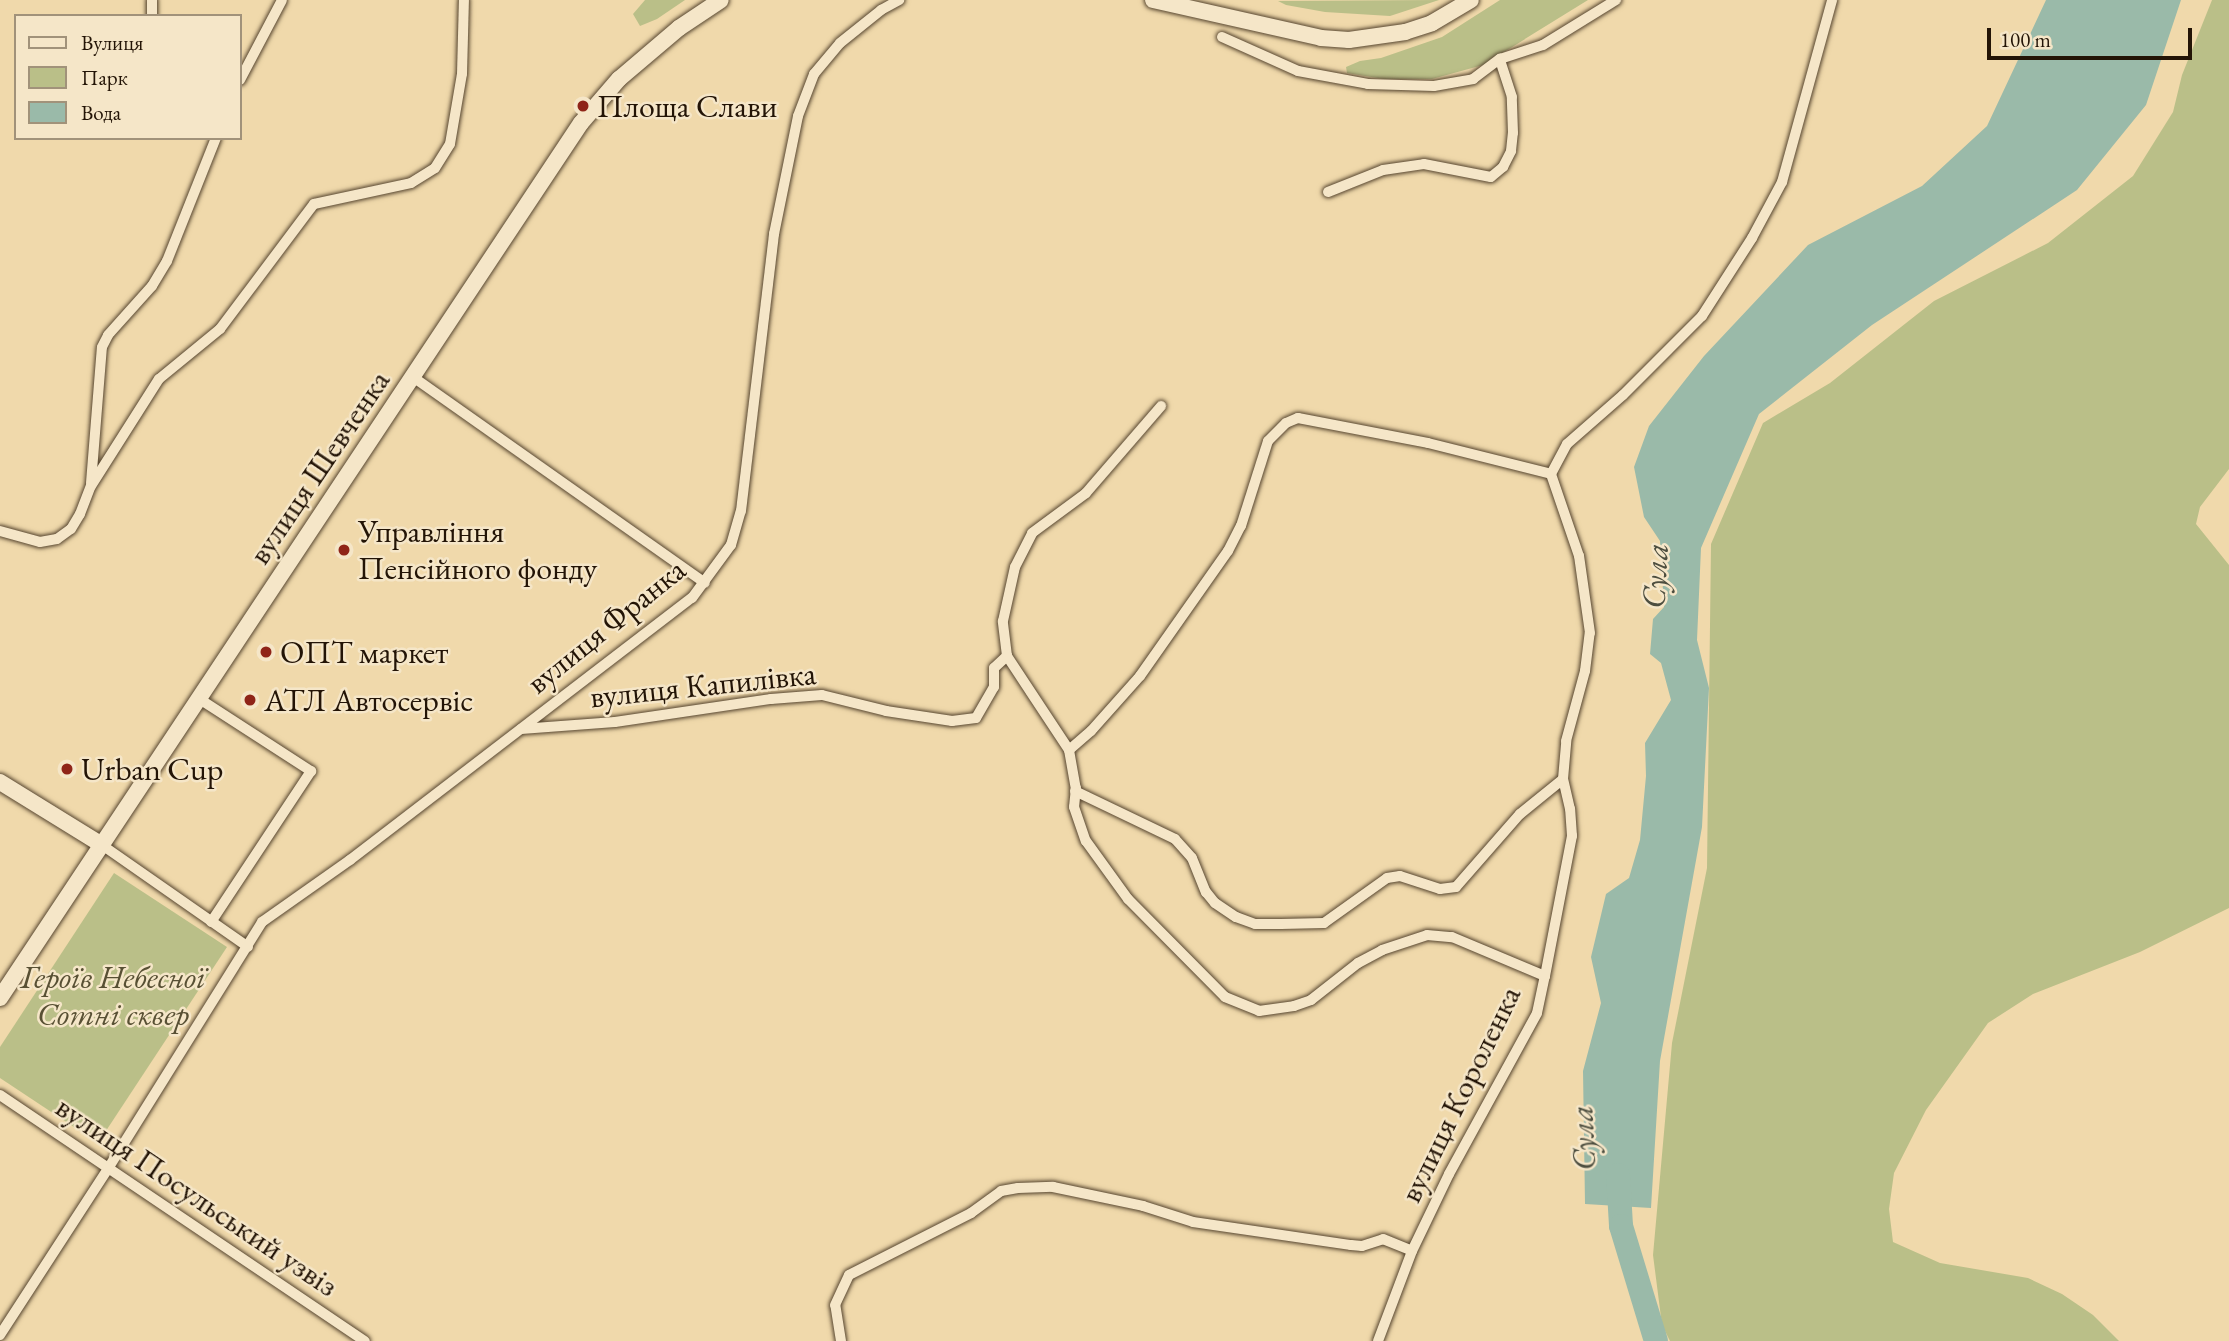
<!DOCTYPE html>
<html>
<head>
<meta charset="utf-8">
<style>
	body { margin:0 }
	#map { position:relative; width:2229px; height:1341px; overflow:hidden; background:#f0d9ab; font-family:"EB Garamond",serif }
	div>[style] { position:absolute }
	.green>* { inset:0; background:#babf88 }
	.water>* { inset:0; background:#9abaa9 }
	.river>* { height:24px; margin:-12px; padding:0 12px; transform-origin:12px; border-radius:12px; background:#9abaa9 }
	.roads { filter:drop-shadow(0 0 2px #56452f) drop-shadow(0 0 2px #56452f) }
	.street>* { height:10px; margin:-5px; padding:0 5px; transform-origin:5px; border-radius:5px; background:#f5e6c8 }
	.secondary>* { height:16px; margin:-8px; padding:0 8px; transform-origin:8px; border-radius:8px; background:#f5e6c8 }
	.dots>* { width:19px; height:19px; translate:-50% -50%; box-sizing:border-box; border:4px solid #f5e6c8; border-radius:50% }
	span { translate:-50% -50%; white-space:nowrap; text-align:center; line-height:1.15; -webkit-text-stroke:5px #f5e6c8; paint-order:stroke }
	.poi-label { font-size:32px; color:#231406 }
	.left { translate:0 -50%; text-align:left }
	.street-label { font-size:32px; color:#231406 }
	.park-label { font-size:32px; color:#585034; font-style:italic }
	.water-label { font-size:33px; color:#4d4e3f; font-style:italic }
	.legend { position:absolute; left:14px; top:14px; width:228px; height:126px; box-sizing:border-box; background:#f5e6c8; border:2px solid #a1927a; margin:0; padding:9px 12px; list-style:none; font-size:21px; color:#231406 }
	.legend li { display:flex; align-items:center; gap:14px; height:35px }
	.legend b { width:35px; border:2px solid #a1927a }
	.scale { position:absolute; left:1987px; top:28px; width:205px; height:32px; box-sizing:border-box; border:4px solid #231406; border-top:0; padding-left:9px; font-size:21px; line-height:24px; white-space:nowrap; color:#231406; -webkit-text-stroke:5px #f5e6c8; paint-order:stroke }
</style>
</head>
<body>
<div id="map">
	<div class="green">
		<i style="clip-path:polygon(645px 0,685px 0,657px 19px,640px 26px,633px 14px)"></i>
		<i style="clip-path:polygon(1439px 0,1390px 16px,1325px 12px,1286px 5px,1278px 1px)"></i>
		<i style="clip-path:polygon(1500px 0,1588px 0,1483px 65px,1432px 79px,1384px 79px,1347px 73px,1346px 67px,1360px 61px,1381px 58px,1442px 37px)"></i>
		<i style="clip-path:polygon(2212px 0,2229px 0,2229px 469px,2200px 507px,2196px 524px,2229px 565px,2229px 908px,2140px 952px,2033px 994px,1988px 1023px,1926px 1110px,1894px 1173px,1889px 1209px,1893px 1242px,1940px 1263px,2028px 1278px,2062px 1294px,2093px 1315px,2119px 1341px,1670px 1341px,1662px 1325px,1653px 1255px,1672px 1043px,1707px 868px,1711px 544px,1763px 423px,1830px 383px,1934px 301px,2048px 243px,2133px 176px,2173px 112px,2182px 75px)"></i>
		<i style="clip-path:polygon(114px 873px,227px 947px,98px 1143px,0 1078px,0 1047px)"></i>
	</div>
	<div class="water">
		<i style="clip-path:polygon(2046px 0,2181px 0,2146px 105px,2077px 190px,1872px 325px,1759px 414px,1701px 548px,1697px 640px,1709px 688px,1702px 827px,1660px 1061px,1651px 1208px,1585px 1204px,1583px 1071px,1601px 1003px,1591px 957px,1606px 894px,1629px 878px,1640px 840px,1646px 776px,1645px 743px,1671px 700px,1661px 663px,1650px 654px,1653px 619px,1664px 607px,1660px 541px,1644px 517px,1634px 467px,1649px 426px,1704px 356px,1808px 245px,1922px 186px,1987px 126px)"></i>
	</div>
	<div class="river">
		<i style="left:1618px;top:1175px;width:51px;rotate:86.6deg"></i>
		<i style="left:1621px;top:1226px;width:120px;rotate:73.1deg"></i>
	</div>
	<div class="roads">
		<div class="street">
			<i style="left:152px;top:0;width:16px;rotate:90deg"></i>
			<i style="left:1222px;top:37px;width:83px;rotate:24.1deg"></i>
			<i style="left:1298px;top:71px;width:71px;rotate:10.5deg"></i>
			<i style="left:1368px;top:84px;width:66px;rotate:1.7deg"></i>
			<i style="left:1434px;top:86px;width:40px;rotate:-10deg"></i>
			<i style="left:1473px;top:79px;width:34px;rotate:-37deg"></i>
			<i style="left:1500px;top:59px;width:45px;rotate:-18deg"></i>
			<i style="left:1543px;top:45px;width:86px;rotate:-31.7deg"></i>
			<i style="left:240px;top:80px;width:90px;rotate:-62.3deg"></i>
			<i style="left:1328px;top:192px;width:59px;rotate:-21.8deg"></i>
			<i style="left:1383px;top:170px;width:41px;rotate:-8.3deg"></i>
			<i style="left:1424px;top:164px;width:68px;rotate:11deg"></i>
			<i style="left:1491px;top:177px;width:16px;rotate:-40deg"></i>
			<i style="left:1503px;top:167px;width:18px;rotate:-63deg"></i>
			<i style="left:1511px;top:151px;width:18px;rotate:-84deg"></i>
			<i style="left:1513px;top:133px;width:36px;rotate:-92deg"></i>
			<i style="left:1512px;top:97px;width:40px;rotate:-108deg"></i>
			<i style="left:413px;top:377px;width:357px;rotate:35.2deg"></i>
			<i style="left:91px;top:483px;width:136px;rotate:-85.4deg"></i>
			<i style="left:102px;top:347px;width:13px;rotate:-63deg"></i>
			<i style="left:108px;top:335px;width:66px;rotate:-48.1deg"></i>
			<i style="left:152px;top:286px;width:29px;rotate:-59deg"></i>
			<i style="left:167px;top:261px;width:132px;rotate:-68.3deg"></i>
			<i style="left:0;top:531px;width:41px;rotate:15.4deg"></i>
			<i style="left:40px;top:542px;width:17px;rotate:-10deg"></i>
			<i style="left:57px;top:539px;width:17px;rotate:-36deg"></i>
			<i style="left:71px;top:529px;width:17px;rotate:-59deg"></i>
			<i style="left:80px;top:514px;width:30px;rotate:-69deg"></i>
			<i style="left:91px;top:486px;width:127px;rotate:-57.6deg"></i>
			<i style="left:159px;top:379px;width:79px;rotate:-39.3deg"></i>
			<i style="left:220px;top:329px;width:156px;rotate:-53.1deg"></i>
			<i style="left:314px;top:204px;width:99px;rotate:-12.2deg"></i>
			<i style="left:411px;top:183px;width:28px;rotate:-32deg"></i>
			<i style="left:435px;top:168px;width:28px;rotate:-58deg"></i>
			<i style="left:450px;top:144px;width:71px;rotate:-80.3deg"></i>
			<i style="left:462px;top:74px;width:74px;rotate:-88.5deg"></i>
			<i style="left:1007px;top:656px;width:35px;rotate:-97deg"></i>
			<i style="left:1003px;top:621px;width:55px;rotate:-77.5deg"></i>
			<i style="left:1015px;top:567px;width:38px;rotate:-63deg"></i>
			<i style="left:1032px;top:533px;width:67px;rotate:-36.5deg"></i>
			<i style="left:1086px;top:493px;width:115px;rotate:-49.2deg"></i>
			<i style="left:198px;top:698px;width:135px;rotate:32.9deg"></i>
			<i style="left:311px;top:771px;width:181px;rotate:123.5deg"></i>
			<i style="left:521px;top:729px;width:94px;rotate:-4.3deg"></i>
			<i style="left:615px;top:722px;width:158px;rotate:-8.4deg"></i>
			<i style="left:771px;top:699px;width:51px;rotate:-4.5deg"></i>
			<i style="left:822px;top:695px;width:66px;rotate:14deg"></i>
			<i style="left:886px;top:711px;width:67px;rotate:8.6deg"></i>
			<i style="left:952px;top:721px;width:24px;rotate:-7deg"></i>
			<i style="left:976px;top:718px;width:36px;rotate:-60deg"></i>
			<i style="left:994px;top:687px;width:19px;rotate:-90deg"></i>
			<i style="left:994px;top:668px;width:18px;rotate:-43deg"></i>
			<i style="left:1007px;top:656px;width:113px;rotate:56.6deg"></i>
			<i style="left:1069px;top:750px;width:39px;rotate:80deg"></i>
			<i style="left:1076px;top:788px;width:19px;rotate:96deg"></i>
			<i style="left:1074px;top:807px;width:36px;rotate:71deg"></i>
			<i style="left:1086px;top:841px;width:72px;rotate:54.1deg"></i>
			<i style="left:1128px;top:899px;width:138px;rotate:45.3deg"></i>
			<i style="left:1225px;top:997px;width:37px;rotate:22deg"></i>
			<i style="left:1259px;top:1011px;width:35px;rotate:-8deg"></i>
			<i style="left:1294px;top:1006px;width:18px;rotate:-19deg"></i>
			<i style="left:1311px;top:1000px;width:60px;rotate:-38.2deg"></i>
			<i style="left:1358px;top:963px;width:27px;rotate:-28deg"></i>
			<i style="left:1382px;top:950px;width:47px;rotate:-18.4deg"></i>
			<i style="left:1427px;top:935px;width:25px;rotate:5deg"></i>
			<i style="left:1452px;top:937px;width:101px;rotate:22.8deg"></i>
			<i style="left:1069px;top:750px;width:29px;rotate:-41deg"></i>
			<i style="left:1091px;top:731px;width:74px;rotate:-48.3deg"></i>
			<i style="left:1140px;top:676px;width:153px;rotate:-54.9deg"></i>
			<i style="left:1228px;top:551px;width:28px;rotate:-63deg"></i>
			<i style="left:1241px;top:526px;width:89px;rotate:-72.4deg"></i>
			<i style="left:1268px;top:441px;width:25px;rotate:-45deg"></i>
			<i style="left:1286px;top:423px;width:13px;rotate:-23deg"></i>
			<i style="left:1298px;top:418px;width:132px;rotate:10.9deg"></i>
			<i style="left:1428px;top:443px;width:127px;rotate:14.1deg"></i>
			<i style="left:1075px;top:791px;width:111px;rotate:25.6deg"></i>
			<i style="left:1175px;top:839px;width:25px;rotate:48deg"></i>
			<i style="left:1192px;top:858px;width:37px;rotate:68deg"></i>
			<i style="left:1206px;top:892px;width:14px;rotate:51deg"></i>
			<i style="left:1215px;top:903px;width:25px;rotate:34deg"></i>
			<i style="left:1236px;top:917px;width:20px;rotate:20deg"></i>
			<i style="left:1255px;top:924px;width:26px"></i>
			<i style="left:1281px;top:924px;width:43px;rotate:-1.3deg"></i>
			<i style="left:1324px;top:923px;width:77px;rotate:-35.5deg"></i>
			<i style="left:1387px;top:878px;width:13px;rotate:-9deg"></i>
			<i style="left:1400px;top:876px;width:42px;rotate:18deg"></i>
			<i style="left:1440px;top:889px;width:16px;rotate:-7deg"></i>
			<i style="left:1456px;top:887px;width:97px;rotate:-48.8deg"></i>
			<i style="left:1520px;top:814px;width:55px;rotate:-39.1deg"></i>
			<i style="left:102px;top:845px;width:178px;rotate:34.9deg"></i>
			<i style="left:0;top:1095px;width:440px;rotate:34deg"></i>
			<i style="left:0;top:1335px;width:200px;rotate:-57deg"></i>
			<i style="left:109px;top:1167px;width:289px;rotate:-58deg"></i>
			<i style="left:262px;top:922px;width:108px;rotate:-35.2deg"></i>
			<i style="left:350px;top:860px;width:431px;rotate:-37.5deg"></i>
			<i style="left:692px;top:598px;width:66px;rotate:-53.7deg"></i>
			<i style="left:731px;top:545px;width:35px;rotate:-74deg"></i>
			<i style="left:741px;top:511px;width:279px;rotate:-83.2deg"></i>
			<i style="left:774px;top:234px;width:120px;rotate:-78.5deg"></i>
			<i style="left:798px;top:116px;width:45px;rotate:-69.1deg"></i>
			<i style="left:814px;top:74px;width:40px;rotate:-50deg"></i>
			<i style="left:840px;top:43px;width:53px;rotate:-38.8deg"></i>
			<i style="left:881px;top:10px;width:21px;rotate:-29deg"></i>
			<i style="left:841px;top:1341px;width:36px;rotate:-99deg"></i>
			<i style="left:835px;top:1305px;width:33px;rotate:-65deg"></i>
			<i style="left:849px;top:1275px;width:137px;rotate:-26.9deg"></i>
			<i style="left:971px;top:1213px;width:37px;rotate:-36deg"></i>
			<i style="left:1001px;top:1191px;width:17px;rotate:-10deg"></i>
			<i style="left:1018px;top:1188px;width:35px;rotate:-2deg"></i>
			<i style="left:1053px;top:1187px;width:92px;rotate:11.9deg"></i>
			<i style="left:1143px;top:1206px;width:52px;rotate:17.7deg"></i>
			<i style="left:1193px;top:1222px;width:160px;rotate:8.3deg"></i>
			<i style="left:1351px;top:1245px;width:11px;rotate:5deg"></i>
			<i style="left:1362px;top:1246px;width:22px;rotate:-18deg"></i>
			<i style="left:1383px;top:1239px;width:31px;rotate:22deg"></i>
			<i style="left:1378px;top:1341px;width:96px;rotate:-69.3deg"></i>
			<i style="left:1412px;top:1251px;width:85px;rotate:-64.3deg"></i>
			<i style="left:1449px;top:1174px;width:183px;rotate:-61.3deg"></i>
			<i style="left:1537px;top:1013px;width:38px;rotate:-78deg"></i>
			<i style="left:1545px;top:976px;width:143px;rotate:-79.1deg"></i>
			<i style="left:1572px;top:836px;width:27px;rotate:-94deg"></i>
			<i style="left:1570px;top:809px;width:31px;rotate:-103deg"></i>
			<i style="left:1563px;top:779px;width:38px;rotate:-85deg"></i>
			<i style="left:1566px;top:741px;width:73px;rotate:-74.8deg"></i>
			<i style="left:1585px;top:671px;width:38px;rotate:-83deg"></i>
			<i style="left:1590px;top:633px;width:78px;rotate:-98.1deg"></i>
			<i style="left:1579px;top:556px;width:87px;rotate:-108.9deg"></i>
			<i style="left:1551px;top:474px;width:34px;rotate:-62deg"></i>
			<i style="left:1567px;top:444px;width:74px;rotate:-41.2deg"></i>
			<i style="left:1623px;top:395px;width:112px;rotate:-45deg"></i>
			<i style="left:1702px;top:316px;width:93px;rotate:-57.3deg"></i>
			<i style="left:1752px;top:238px;width:64px;rotate:-61.8deg"></i>
			<i style="left:1782px;top:182px;width:189px;rotate:-74.6deg"></i>
		</div>
		<div class="secondary">
			<i style="left:1153px;top:0;width:172px;rotate:12.7deg"></i>
			<i style="left:1321px;top:38px;width:28px;rotate:4deg"></i>
			<i style="left:1349px;top:40px;width:57px;rotate:-8.1deg"></i>
			<i style="left:1405px;top:32px;width:28px;rotate:-18deg"></i>
			<i style="left:1432px;top:23px;width:45px;rotate:-30.5deg"></i>
			<i style="left:0;top:782px;width:120px;rotate:31.7deg"></i>
			<i style="left:0;top:998px;width:1050px;rotate:-56.42deg"></i>
			<i style="left:581px;top:123px;width:58px;rotate:-49.2deg"></i>
			<i style="left:619px;top:79px;width:79px;rotate:-40.4deg"></i>
			<i style="left:679px;top:28px;width:50px;rotate:-33.7deg"></i>
		</div>
	</div>
	<div class="dots">
		<i style="left:583px;top:106px;background:#8f2418"></i>
		<i style="left:344px;top:550px;background:#8f2418"></i>
		<i style="left:266px;top:652px;background:#8f2418"></i>
		<i style="left:250px;top:700px;background:#8f2418"></i>
		<i style="left:67px;top:769px;background:#8f2418"></i>
	</div>
	<div class="poi-label">
		<span class="left" style="left:597px;top:106px">Площа Слави</span>
		<span class="left" style="left:358px;top:550px">Управління<br>Пенсійного фонду</span>
		<span class="left" style="left:280px;top:652px">ОПТ маркет</span>
		<span class="left" style="left:264px;top:700px">АТЛ Автосервіс</span>
		<span class="left" style="left:81px;top:769px">Urban Cup</span>
	</div>
	<div class="street-label">
		<span style="left:319px;top:467px;rotate:-56deg">вулиця Шевченка</span>
		<span style="left:606px;top:626px;rotate:-39deg">вулиця Франка</span>
		<span style="left:703px;top:685px;rotate:-6deg">вулиця Капилівка</span>
		<span style="left:1460px;top:1094px;rotate:-64deg">вулиця Короленка</span>
		<span style="left:197px;top:1196px;rotate:34deg">вулиця Посульський узвіз</span>
	</div>
	<div class="park-label">
		<span style="left:113px;top:996px">Героїв Небесної<br>Сотні сквер</span>
	</div>
	<div class="water-label">
		<span style="left:1655px;top:576px;rotate:-87deg">Сула</span>
		<span style="left:1583px;top:1138px;rotate:-93deg">Сула</span>
	</div>
	<ul class="legend">
	<li><b style="height:9px;background:#f5e6c8"></b>Вулиця</li>
	<li><b style="height:19px;background:#babf88"></b>Парк</li>
	<li><b style="height:19px;background:#9abaa9"></b>Вода</li>
	</ul>
	<div class="scale">100 m</div>
</div>
</body>
</html>
